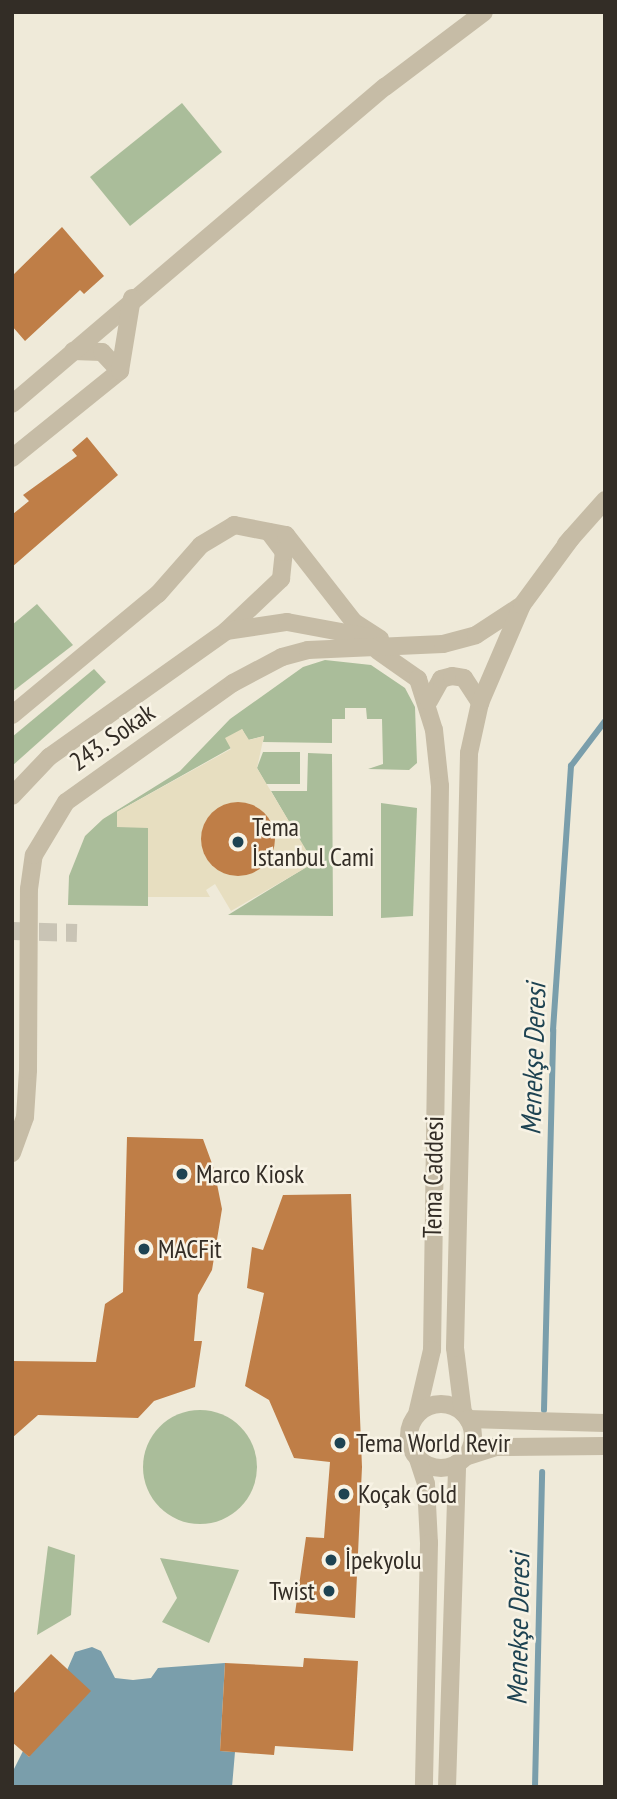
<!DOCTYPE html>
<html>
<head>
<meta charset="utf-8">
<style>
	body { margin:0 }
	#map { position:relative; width:617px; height:1799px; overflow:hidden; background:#efead9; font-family:"PT Sans Narrow",sans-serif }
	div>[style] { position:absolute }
	.green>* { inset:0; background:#aabd9a }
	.round { border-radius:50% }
	.plaza>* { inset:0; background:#e7dec0 }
	.water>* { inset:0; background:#7a9eab }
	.stream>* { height:6px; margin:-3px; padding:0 3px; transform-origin:3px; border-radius:3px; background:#7a9eab }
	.building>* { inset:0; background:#bf7e47 }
	.minor-tunnel>* { height:18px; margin-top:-9px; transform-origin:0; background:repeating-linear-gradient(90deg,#c9c4b5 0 18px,transparent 0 27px) }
	.minor>* { height:18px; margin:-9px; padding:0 9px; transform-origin:9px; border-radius:9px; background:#c6bca6 }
	.tertiary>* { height:18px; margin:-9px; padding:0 9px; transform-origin:9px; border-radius:9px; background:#c6bca6 }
	.tertiary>.ring { margin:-9px; padding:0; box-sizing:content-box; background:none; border:18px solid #c6bca6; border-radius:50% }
	.dots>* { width:19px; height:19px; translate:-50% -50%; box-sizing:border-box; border:4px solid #f8f3e5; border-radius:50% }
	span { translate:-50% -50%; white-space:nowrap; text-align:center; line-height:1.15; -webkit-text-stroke:5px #f8f3e5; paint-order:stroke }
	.street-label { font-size:26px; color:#332d26 }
	.poi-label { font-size:26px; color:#332d26 }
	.left { translate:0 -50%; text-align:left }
	.right { translate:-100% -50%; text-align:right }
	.water-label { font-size:28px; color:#1e4352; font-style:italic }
	.frame { position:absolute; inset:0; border:14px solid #332d26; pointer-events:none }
</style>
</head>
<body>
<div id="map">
	<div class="green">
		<i style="clip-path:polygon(182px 103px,222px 152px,130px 226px,90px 177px)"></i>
		<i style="clip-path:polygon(37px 604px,73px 645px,12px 692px,12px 625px)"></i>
		<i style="clip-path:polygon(325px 660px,371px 665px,405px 688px,415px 707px,417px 763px,409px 770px,368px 769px,383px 764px,382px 719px,367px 719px,366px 708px,345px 708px,345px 719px,332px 719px,332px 743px,263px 742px,264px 736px,248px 740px,242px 729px,231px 748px,117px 812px,148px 827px,148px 906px,68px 905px,69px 876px,85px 836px,103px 819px,180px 771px,230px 719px,303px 667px)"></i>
		<i style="clip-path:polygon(94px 669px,106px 682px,12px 766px,12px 737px)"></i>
		<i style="clip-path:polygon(263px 752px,300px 752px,300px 784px,266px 784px,257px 768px)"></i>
		<i style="clip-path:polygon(308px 753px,332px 754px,333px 916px,228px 915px,313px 863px,271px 791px,307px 791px)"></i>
		<i style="clip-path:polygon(381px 803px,417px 808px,413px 916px,381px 918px)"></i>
		<i class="round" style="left:143px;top:1410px;width:114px;height:114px"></i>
		<i style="clip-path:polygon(48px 1546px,75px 1555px,71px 1615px,37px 1635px)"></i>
		<i style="clip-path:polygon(160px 1558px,239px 1570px,209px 1643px,162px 1622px,177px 1598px)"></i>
	</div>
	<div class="plaza">
		<i style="clip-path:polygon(242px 729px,249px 740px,264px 736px,257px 768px,314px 863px,231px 911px,215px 884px,206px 890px,210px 897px,148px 897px,148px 828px,117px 827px,117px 812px,231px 749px,225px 738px)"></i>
	</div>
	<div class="water">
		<i style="clip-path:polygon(92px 1647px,101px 1651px,115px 1678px,133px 1680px,151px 1678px,158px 1668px,225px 1663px,220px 1751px,235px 1752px,232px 1787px,14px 1787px,13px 1771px,23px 1751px,29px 1757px,75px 1652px)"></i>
	</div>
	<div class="stream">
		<i style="left:544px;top:1410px;width:380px;rotate:-88.6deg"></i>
		<i style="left:553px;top:1030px;width:265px;rotate:-86.1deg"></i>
		<i style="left:571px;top:766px;width:56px;rotate:-52.9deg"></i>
		<i style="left:535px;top:1787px;width:315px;rotate:-88.7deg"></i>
	</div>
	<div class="building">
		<i style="clip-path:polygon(62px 227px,104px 276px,84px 294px,80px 290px,25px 341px,12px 326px,12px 276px)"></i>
		<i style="clip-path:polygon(87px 437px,118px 475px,12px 567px,13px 514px,29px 501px,23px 495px,77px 456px,72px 450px)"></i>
		<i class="round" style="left:201px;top:802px;width:74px;height:74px"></i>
		<i style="clip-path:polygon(127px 1137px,203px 1139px,214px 1169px,222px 1209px,212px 1270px,198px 1295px,194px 1341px,202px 1341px,195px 1387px,154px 1401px,138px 1418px,38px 1415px,12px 1438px,12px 1361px,96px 1362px,105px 1304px,123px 1292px)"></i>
		<i style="clip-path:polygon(351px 1194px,362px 1467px,355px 1618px,295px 1613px,306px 1537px,324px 1538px,330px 1462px,294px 1458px,269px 1400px,245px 1386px,264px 1293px,247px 1288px,252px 1247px,263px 1250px,283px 1195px)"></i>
		<i style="clip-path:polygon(51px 1654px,91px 1691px,29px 1757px,12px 1742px,12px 1695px)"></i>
		<i style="clip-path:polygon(304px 1658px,358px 1661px,353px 1751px,275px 1746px,274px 1755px,220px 1751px,225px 1663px,303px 1667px)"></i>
	</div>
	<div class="minor-tunnel">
		<i style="left:12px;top:931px;width:65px;rotate:1.8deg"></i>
	</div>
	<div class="minor">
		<i style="left:73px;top:351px;width:29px;rotate:2deg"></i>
		<i style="left:102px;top:352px;width:26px;rotate:47deg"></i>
		<i style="left:12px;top:404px;width:490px;rotate:-40.4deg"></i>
		<i style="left:385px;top:87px;width:124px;rotate:-37.1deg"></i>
		<i style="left:12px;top:458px;width:139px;rotate:-38.9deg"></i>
		<i style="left:120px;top:371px;width:74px;rotate:-80.7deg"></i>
		<i style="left:226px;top:631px;width:76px;rotate:-43.4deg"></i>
		<i style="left:281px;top:579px;width:27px;rotate:-84deg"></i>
		<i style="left:284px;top:552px;width:25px;rotate:-127deg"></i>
		<i style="left:12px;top:715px;width:190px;rotate:-39.7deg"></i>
		<i style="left:158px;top:594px;width:65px;rotate:-48.7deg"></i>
		<i style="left:201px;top:545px;width:39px;rotate:-31deg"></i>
		<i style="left:234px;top:525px;width:53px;rotate:10.9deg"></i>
		<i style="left:286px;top:535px;width:110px;rotate:52deg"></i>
		<i style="left:354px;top:622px;width:31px;rotate:33deg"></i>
	</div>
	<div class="tertiary">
		<i style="left:566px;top:544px;width:59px;rotate:-48.4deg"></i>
		<i style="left:378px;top:651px;width:49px;rotate:35deg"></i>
		<i style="left:418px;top:679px;width:53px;rotate:72.6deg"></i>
		<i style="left:434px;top:730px;width:56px;rotate:83.9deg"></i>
		<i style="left:440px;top:786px;width:564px;rotate:90.81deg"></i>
		<i style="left:432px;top:1350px;width:66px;rotate:103.2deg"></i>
		<i style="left:429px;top:701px;width:25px;rotate:-61deg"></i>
		<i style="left:441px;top:679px;width:11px;rotate:-15deg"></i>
		<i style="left:452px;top:676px;width:12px;rotate:9deg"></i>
		<i style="left:464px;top:678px;width:30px;rotate:57deg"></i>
		<i style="left:12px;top:796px;width:54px;rotate:-46.5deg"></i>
		<i style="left:49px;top:757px;width:217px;rotate:-35.4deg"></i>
		<i style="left:226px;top:631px;width:62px;rotate:-8.4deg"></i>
		<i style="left:287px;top:622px;width:94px;rotate:10.5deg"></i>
		<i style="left:12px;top:1153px;width:38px;rotate:-70deg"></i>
		<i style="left:25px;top:1117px;width:47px;rotate:-86.3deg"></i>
		<i style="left:28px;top:1070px;width:181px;rotate:-89.7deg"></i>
		<i style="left:29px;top:889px;width:34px;rotate:-82deg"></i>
		<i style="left:34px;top:855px;width:62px;rotate:-58.9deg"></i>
		<i style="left:66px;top:802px;width:205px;rotate:-35.5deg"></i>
		<i style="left:233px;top:683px;width:55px;rotate:-28deg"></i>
		<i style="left:282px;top:657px;width:27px;rotate:-15deg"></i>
		<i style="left:308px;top:650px;width:135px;rotate:-2.5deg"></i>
		<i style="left:443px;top:644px;width:34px;rotate:-15deg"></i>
		<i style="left:476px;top:635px;width:51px;rotate:-33.1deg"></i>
		<i class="ring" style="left:409px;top:1404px;width:46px;height:46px"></i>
		<i style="left:463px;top:1413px;width:65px;rotate:-97deg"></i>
		<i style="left:455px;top:1348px;width:595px;rotate:-88.65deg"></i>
		<i style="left:469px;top:753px;width:51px;rotate:-77.6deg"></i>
		<i style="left:480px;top:703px;width:107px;rotate:-66.8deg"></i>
		<i style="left:522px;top:605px;width:84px;rotate:-53.7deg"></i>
		<i style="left:468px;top:1419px;width:137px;rotate:1.7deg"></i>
		<i style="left:417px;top:1456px;width:29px;rotate:72deg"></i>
		<i style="left:426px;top:1484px;width:59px;rotate:87.1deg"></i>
		<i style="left:429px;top:1543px;width:244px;rotate:91.2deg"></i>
		<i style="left:465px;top:1457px;width:32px;rotate:-18deg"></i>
		<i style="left:495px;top:1447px;width:110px;rotate:-0.5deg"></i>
		<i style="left:447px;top:1787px;width:324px;rotate:-88.2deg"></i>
	</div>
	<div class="dots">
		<i style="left:238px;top:842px;background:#1e4352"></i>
		<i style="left:182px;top:1174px;background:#1e4352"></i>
		<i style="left:144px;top:1249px;background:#1e4352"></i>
		<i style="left:340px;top:1443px;background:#1e4352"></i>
		<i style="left:344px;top:1494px;background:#1e4352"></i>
		<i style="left:331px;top:1560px;background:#1e4352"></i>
		<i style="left:329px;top:1591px;background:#1e4352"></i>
	</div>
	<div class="street-label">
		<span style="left:112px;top:737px;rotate:-35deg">243. Sokak</span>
		<span style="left:433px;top:1177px;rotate:-89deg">Tema Caddesi</span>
	</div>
	<div class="poi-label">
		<span class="left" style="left:252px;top:842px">Tema<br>İstanbul Cami</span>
		<span class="left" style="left:196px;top:1174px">Marco Kiosk</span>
		<span class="left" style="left:158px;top:1249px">MACFit</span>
		<span class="left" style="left:356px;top:1443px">Tema World Revir</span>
		<span class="left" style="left:358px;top:1494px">Koçak Gold</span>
		<span class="left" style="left:345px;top:1560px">İpekyolu</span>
		<span class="right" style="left:315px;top:1591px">Twist</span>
	</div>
	<div class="water-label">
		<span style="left:533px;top:1059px;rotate:-88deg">Menekşe Deresi</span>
		<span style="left:518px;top:1629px;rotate:-89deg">Menekşe Deresi</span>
	</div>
	<div class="frame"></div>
</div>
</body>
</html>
